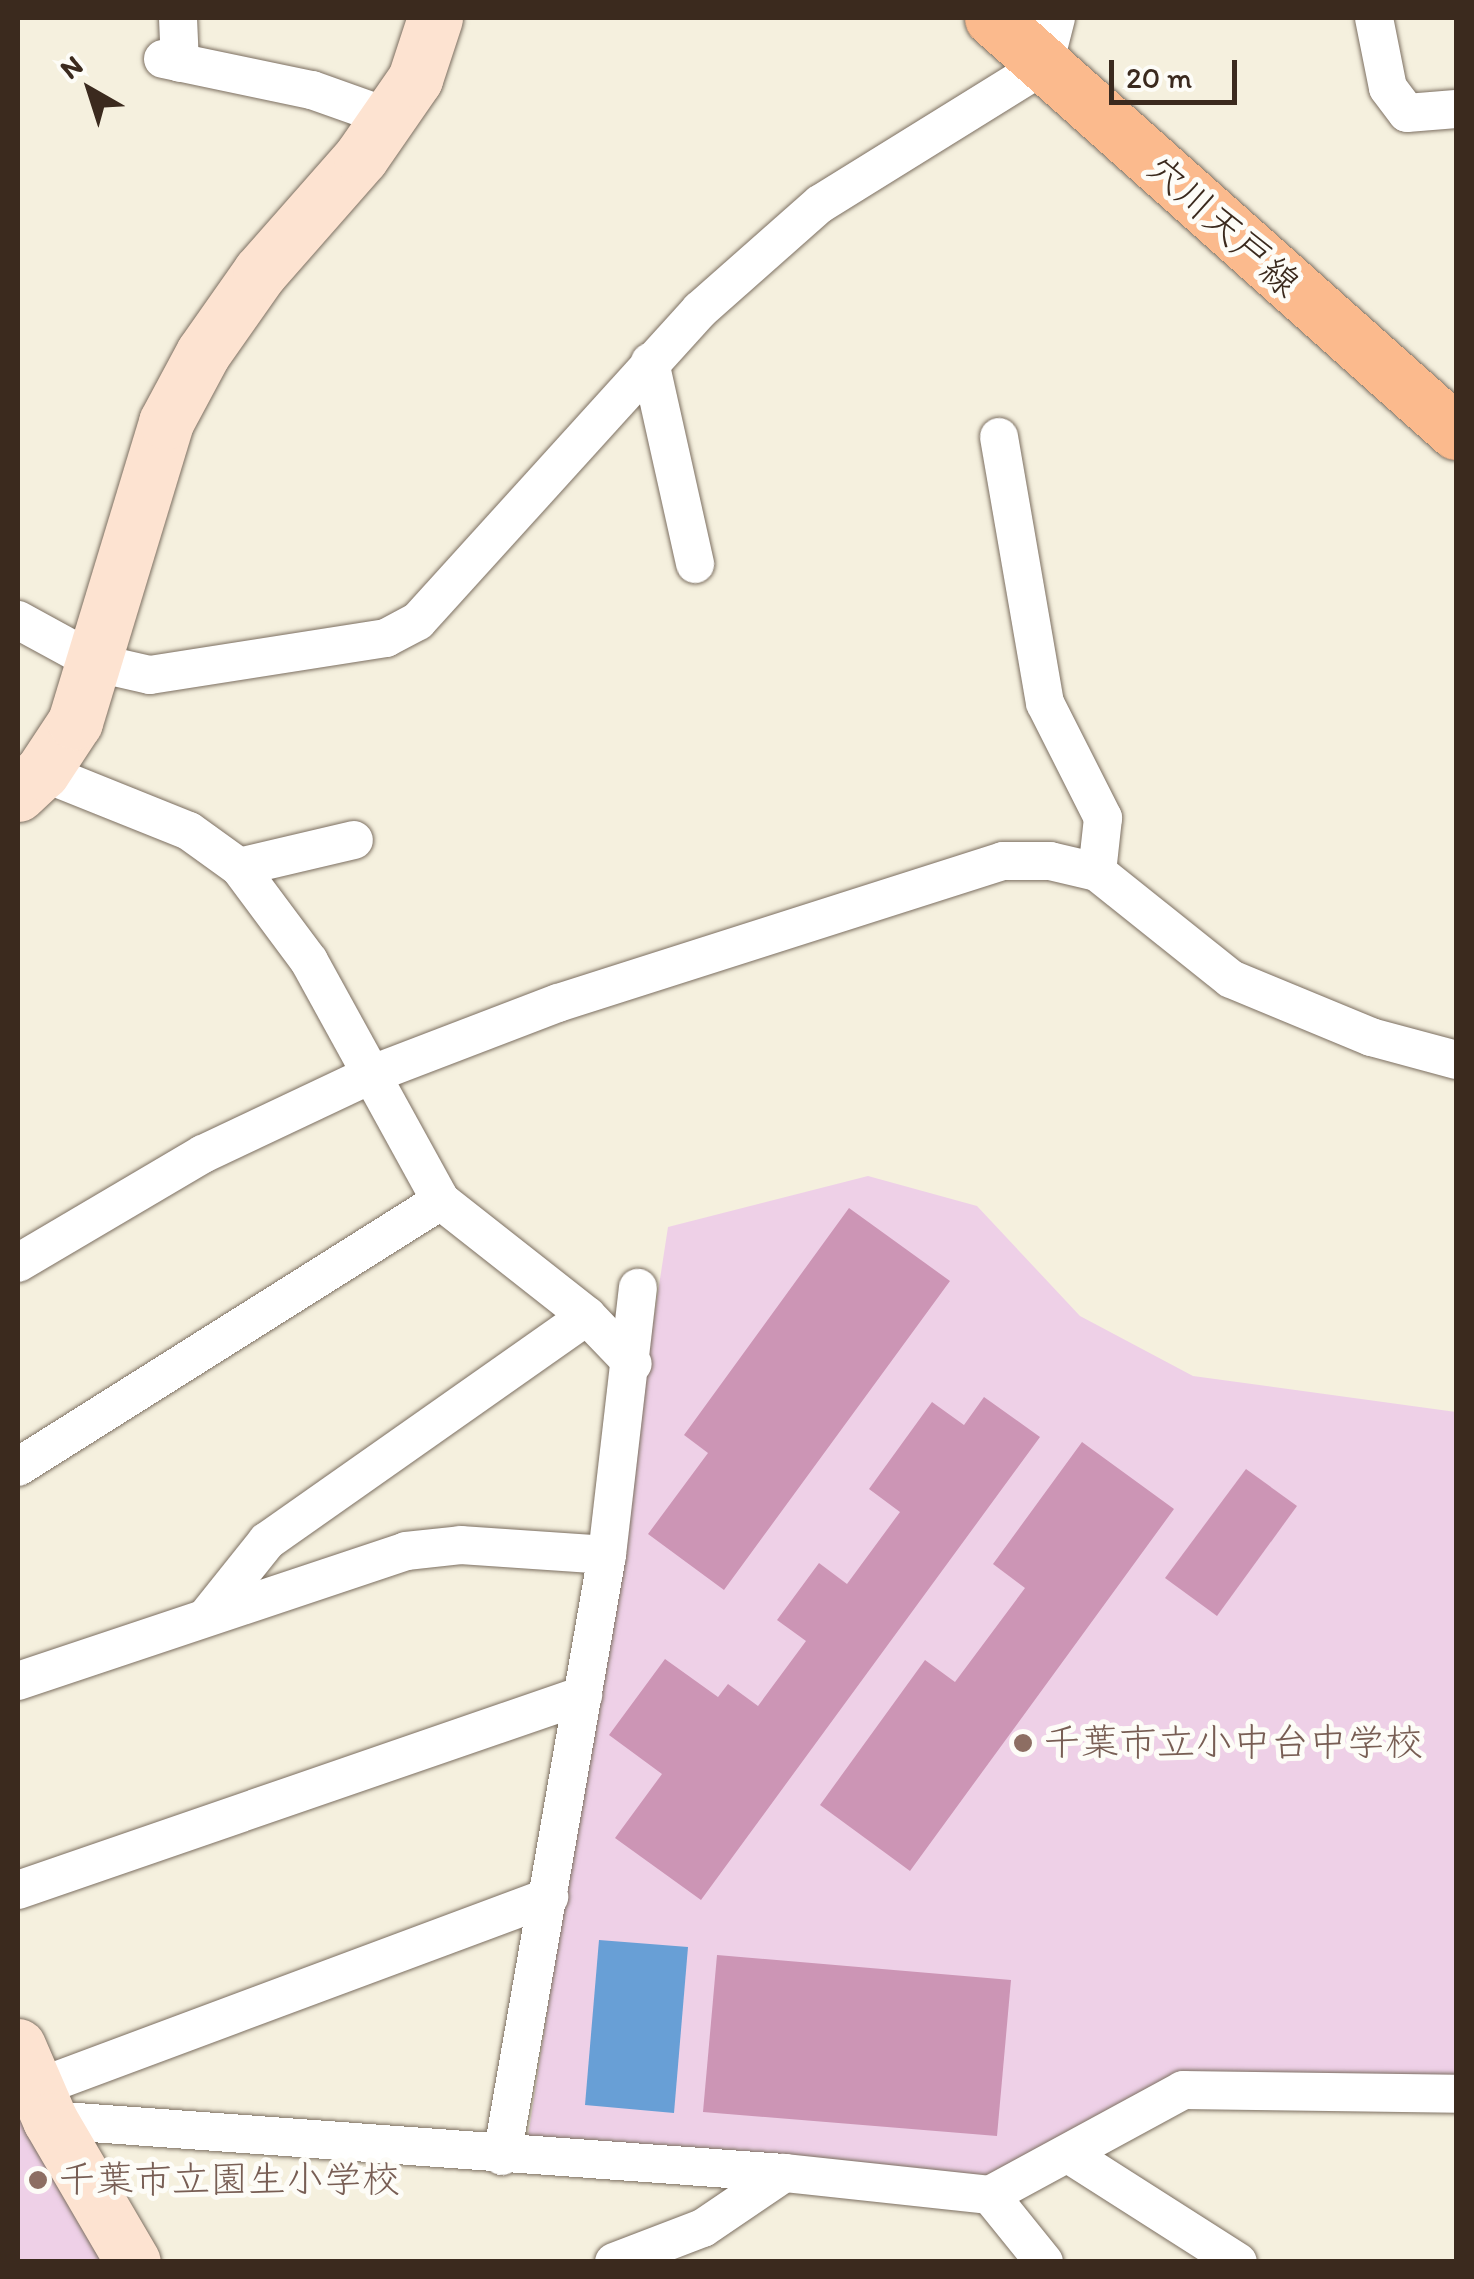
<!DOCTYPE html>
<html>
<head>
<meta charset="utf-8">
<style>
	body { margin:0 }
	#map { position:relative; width:1474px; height:2279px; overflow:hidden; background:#f5f0de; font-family:Itim,"Klee One",sans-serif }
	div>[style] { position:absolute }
	.built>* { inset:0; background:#eed0e7 }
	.water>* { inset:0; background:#689fd6 }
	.building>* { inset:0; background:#cc95b5 }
	.roads { filter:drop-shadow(0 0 2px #7c6f61) drop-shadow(0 0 2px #7c6f61) }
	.street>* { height:38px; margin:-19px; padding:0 19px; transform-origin:19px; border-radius:19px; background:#fff }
	.secondary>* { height:55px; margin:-27.5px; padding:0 27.5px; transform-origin:27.5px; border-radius:27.5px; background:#fde3d1 }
	.primary>* { height:55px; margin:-27.5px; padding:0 27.5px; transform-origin:27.5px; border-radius:27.5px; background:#fbba8d }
	.dots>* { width:28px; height:28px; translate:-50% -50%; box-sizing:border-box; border:5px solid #fdfcf7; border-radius:50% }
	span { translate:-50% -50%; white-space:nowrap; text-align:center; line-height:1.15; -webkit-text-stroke:10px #fdfcf7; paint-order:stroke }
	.street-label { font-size:38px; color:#3b2a1e }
	.education-label { font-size:38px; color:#785e54 }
	.left { translate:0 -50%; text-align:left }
	.frame { position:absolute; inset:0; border:20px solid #3b2a1e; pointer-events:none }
	.north { position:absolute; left:40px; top:40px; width:100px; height:100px; -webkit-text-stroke:8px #fdfcf7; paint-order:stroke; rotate:321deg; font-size:28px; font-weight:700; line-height:40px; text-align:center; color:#3b2a1e }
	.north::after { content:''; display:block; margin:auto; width:35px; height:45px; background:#3b2a1e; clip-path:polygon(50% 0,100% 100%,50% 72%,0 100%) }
	.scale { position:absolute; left:1109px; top:60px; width:128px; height:45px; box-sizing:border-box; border:5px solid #3b2a1e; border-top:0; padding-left:12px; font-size:30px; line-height:35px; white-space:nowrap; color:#3b2a1e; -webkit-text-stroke:8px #fdfcf7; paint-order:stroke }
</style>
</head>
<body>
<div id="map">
	<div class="built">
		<i style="clip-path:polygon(868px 1176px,977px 1206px,1080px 1316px,1193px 1376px,1456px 1412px,1456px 2078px,1187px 2075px,987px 2175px,528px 2137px,668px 1227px)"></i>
		<i style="clip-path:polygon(18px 2099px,101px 2261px,18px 2261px)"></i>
	</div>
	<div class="water">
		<i style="clip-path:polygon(599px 1940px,688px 1947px,674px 2113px,585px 2105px)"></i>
	</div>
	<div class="building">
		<i style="clip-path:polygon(849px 1208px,950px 1281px,724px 1590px,648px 1534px,708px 1453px,684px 1435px)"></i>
		<i style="clip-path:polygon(984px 1397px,1040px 1437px,701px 1900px,615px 1838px,662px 1774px,609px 1735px,665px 1659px,718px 1697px,728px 1684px,758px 1706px,806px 1641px,777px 1620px,819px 1563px,847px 1584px,900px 1512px,869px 1489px,932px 1402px,964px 1425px)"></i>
		<i style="clip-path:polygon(1082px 1442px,1174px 1509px,910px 1871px,820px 1805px,925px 1660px,955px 1682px,1025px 1588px,993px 1564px)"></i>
		<i style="clip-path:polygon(1246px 1469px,1297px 1506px,1217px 1616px,1165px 1578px)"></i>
		<i style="clip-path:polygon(717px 1955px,1011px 1980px,997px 2136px,703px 2112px)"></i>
	</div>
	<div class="roads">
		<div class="street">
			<i style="left:178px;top:18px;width:45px;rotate:87.5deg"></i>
			<i style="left:1374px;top:18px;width:71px;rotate:78.7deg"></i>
			<i style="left:1388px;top:88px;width:31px;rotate:53deg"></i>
			<i style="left:1407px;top:113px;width:49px;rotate:-4.7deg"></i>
			<i style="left:163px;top:59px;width:152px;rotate:11.8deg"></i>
			<i style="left:312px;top:90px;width:81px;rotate:19.6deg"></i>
			<i style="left:650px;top:362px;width:207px;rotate:77.4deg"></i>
			<i style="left:999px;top:437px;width:270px;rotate:80.2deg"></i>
			<i style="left:1045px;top:703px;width:129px;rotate:63.2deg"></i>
			<i style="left:1103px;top:818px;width:54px;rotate:96.3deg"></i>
			<i style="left:1097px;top:872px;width:171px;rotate:38.6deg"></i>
			<i style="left:1231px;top:979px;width:152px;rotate:22.5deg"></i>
			<i style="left:1371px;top:1037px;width:88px;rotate:15.1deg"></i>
			<i style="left:18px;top:620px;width:90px;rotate:28.6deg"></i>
			<i style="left:97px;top:663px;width:54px;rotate:12.8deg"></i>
			<i style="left:150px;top:675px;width:239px;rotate:-8.9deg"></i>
			<i style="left:386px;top:638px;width:36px;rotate:-28deg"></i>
			<i style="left:418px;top:621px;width:420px;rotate:-47.8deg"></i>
			<i style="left:700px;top:310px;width:160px;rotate:-41.5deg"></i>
			<i style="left:820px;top:204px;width:264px;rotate:-31.8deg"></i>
			<i style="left:1044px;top:65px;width:49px;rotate:-75.7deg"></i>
			<i style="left:42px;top:772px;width:158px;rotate:21.9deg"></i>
			<i style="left:189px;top:831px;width:62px;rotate:35.8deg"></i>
			<i style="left:239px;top:867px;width:117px;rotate:53.3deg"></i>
			<i style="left:309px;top:961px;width:274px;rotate:61.2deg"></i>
			<i style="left:441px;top:1201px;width:186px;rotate:38.2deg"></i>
			<i style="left:587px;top:1316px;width:66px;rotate:46.2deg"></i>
			<i style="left:239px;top:867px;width:118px;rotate:-13.2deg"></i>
			<i style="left:18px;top:1263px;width:215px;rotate:-30.5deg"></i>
			<i style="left:203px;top:1154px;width:185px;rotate:-25.3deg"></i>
			<i style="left:370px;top:1075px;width:201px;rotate:-21deg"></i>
			<i style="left:558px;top:1003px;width:467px;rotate:-17.7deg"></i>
			<i style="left:1003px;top:861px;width:47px"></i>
			<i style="left:1050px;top:861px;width:48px;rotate:13.2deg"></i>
			<i style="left:18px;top:1467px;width:500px;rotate:-32.2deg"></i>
			<i style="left:207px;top:1616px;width:96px;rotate:-51.3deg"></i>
			<i style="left:267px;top:1541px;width:391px;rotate:-35.1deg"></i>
			<i style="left:18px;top:1681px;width:409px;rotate:-18.5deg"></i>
			<i style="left:406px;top:1551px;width:55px;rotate:-6.2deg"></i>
			<i style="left:461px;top:1545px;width:146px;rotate:3.9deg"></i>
			<i style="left:18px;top:1890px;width:598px;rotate:-19.04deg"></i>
			<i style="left:34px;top:2089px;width:550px;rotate:-20.45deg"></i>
			<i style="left:50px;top:2120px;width:736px;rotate:4.13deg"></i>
			<i style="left:784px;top:2173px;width:207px;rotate:6.1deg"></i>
			<i style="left:990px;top:2195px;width:220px;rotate:-28.5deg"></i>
			<i style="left:1183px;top:2090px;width:273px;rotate:0.8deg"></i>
			<i style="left:1070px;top:2155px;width:199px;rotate:32.5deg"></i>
			<i style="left:502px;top:2156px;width:610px;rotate:-80.09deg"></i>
			<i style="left:607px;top:1555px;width:269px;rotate:-83.4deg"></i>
			<i style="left:990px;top:2195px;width:86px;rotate:51.1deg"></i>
			<i style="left:614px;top:2262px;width:95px;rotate:-20.9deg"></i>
			<i style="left:703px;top:2228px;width:98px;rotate:-34.2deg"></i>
		</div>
		<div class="secondary">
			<i style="left:18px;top:794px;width:33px;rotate:-43deg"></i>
			<i style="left:42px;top:772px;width:60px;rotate:-56.6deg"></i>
			<i style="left:75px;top:722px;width:313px;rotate:-73.1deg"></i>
			<i style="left:166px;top:422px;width:78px;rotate:-61.8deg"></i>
			<i style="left:203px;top:353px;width:99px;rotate:-54.9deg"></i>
			<i style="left:260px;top:272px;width:153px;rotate:-48.7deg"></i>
			<i style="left:361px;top:157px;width:95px;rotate:-55.3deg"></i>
			<i style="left:415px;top:79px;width:64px;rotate:-71.8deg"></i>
			<i style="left:18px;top:2046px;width:81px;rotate:66.6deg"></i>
			<i style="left:50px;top:2120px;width:164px;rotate:59.7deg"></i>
		</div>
		<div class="primary">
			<i style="left:992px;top:18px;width:622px;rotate:41.74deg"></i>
		</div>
	</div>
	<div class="dots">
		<i style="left:1023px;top:1743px;background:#8d6e63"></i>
		<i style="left:38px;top:2180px;background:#8d6e63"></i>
	</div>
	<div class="street-label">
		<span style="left:1223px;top:226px;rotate:42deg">穴川天戸線</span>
	</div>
	<div class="education-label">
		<span class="left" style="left:1043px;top:1743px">千葉市立小中台中学校</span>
		<span class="left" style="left:58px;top:2180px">千葉市立園生小学校</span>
	</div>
	<div class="frame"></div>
	<div class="north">N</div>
	<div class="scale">20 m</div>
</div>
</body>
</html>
